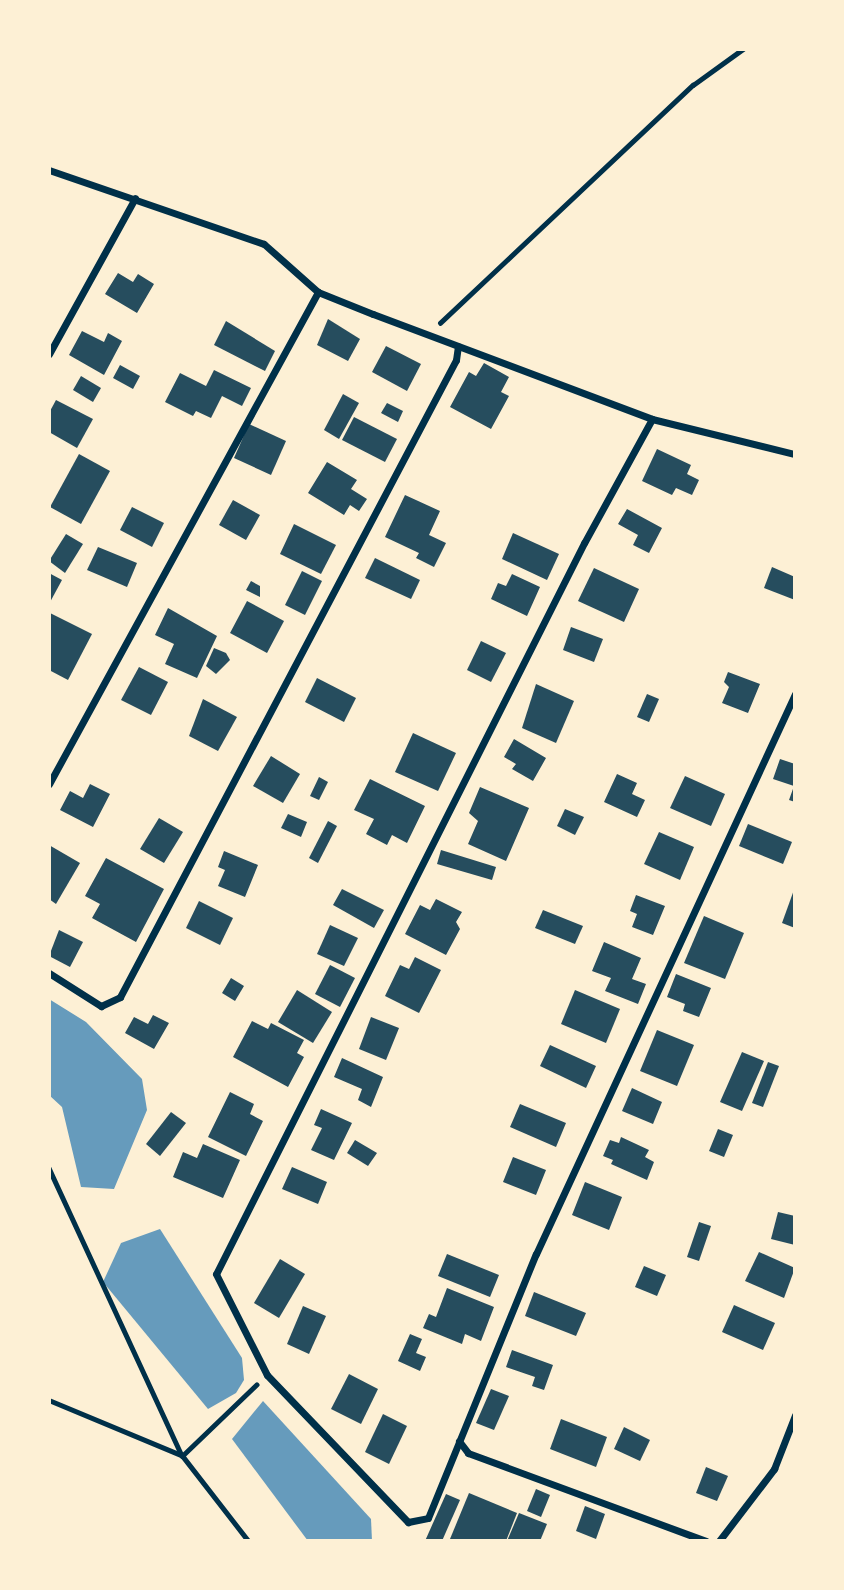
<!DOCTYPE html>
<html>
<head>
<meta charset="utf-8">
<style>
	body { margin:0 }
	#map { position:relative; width:844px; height:1590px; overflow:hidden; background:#fdf0d5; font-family:Manrope,sans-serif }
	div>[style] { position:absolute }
	.water>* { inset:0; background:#669bbc }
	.building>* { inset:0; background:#264d5e }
	.path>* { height:4.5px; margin:-2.25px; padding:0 2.25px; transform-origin:2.25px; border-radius:2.25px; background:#003049 }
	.minor>* { height:7px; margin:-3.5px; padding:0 3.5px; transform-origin:3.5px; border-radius:3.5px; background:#003049 }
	span { translate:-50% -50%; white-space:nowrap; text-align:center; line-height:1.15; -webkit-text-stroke:6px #fdf0d5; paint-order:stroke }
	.frame { position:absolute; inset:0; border:51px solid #fdf0d5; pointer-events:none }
</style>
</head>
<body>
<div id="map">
	<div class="water">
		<i style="clip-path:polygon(49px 999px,86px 1022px,142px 1079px,147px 1110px,114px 1189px,81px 1187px,62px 1107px,49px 1095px)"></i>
		<i style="clip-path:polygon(160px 1229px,242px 1358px,244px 1380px,236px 1393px,208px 1409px,103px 1282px,121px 1243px)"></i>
		<i style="clip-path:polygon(263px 1401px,371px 1519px,372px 1541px,308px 1541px,232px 1439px)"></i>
	</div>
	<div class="building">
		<i style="clip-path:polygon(118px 273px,133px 282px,138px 274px,154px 284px,137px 313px,105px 294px)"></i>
		<i style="clip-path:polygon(328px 319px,360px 339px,348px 361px,317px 345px)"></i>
		<i style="clip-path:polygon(226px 321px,275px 351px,265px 371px,214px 345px)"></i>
		<i style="clip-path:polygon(82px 331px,104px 342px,108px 333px,122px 341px,104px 375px,69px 355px)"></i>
		<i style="clip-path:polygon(386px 346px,421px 364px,407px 391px,372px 372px)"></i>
		<i style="clip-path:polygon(484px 363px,509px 377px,501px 392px,509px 396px,491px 429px,450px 407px,469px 372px,476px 376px)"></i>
		<i style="clip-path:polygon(120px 365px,140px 376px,133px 389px,113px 378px)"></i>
		<i style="clip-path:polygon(214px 370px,251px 388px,242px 406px,222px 396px,211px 418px,196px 411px,193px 416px,165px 402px,180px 373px,206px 386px)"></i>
		<i style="clip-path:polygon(81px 376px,101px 388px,93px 402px,73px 390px)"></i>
		<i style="clip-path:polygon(343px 394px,359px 403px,339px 439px,324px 430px)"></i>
		<i style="clip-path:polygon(56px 400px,93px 419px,77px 448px,49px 432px,49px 413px)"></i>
		<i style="clip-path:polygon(387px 403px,403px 411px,398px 422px,381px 413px)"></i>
		<i style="clip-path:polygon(354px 417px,397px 439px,385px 462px,342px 440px)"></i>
		<i style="clip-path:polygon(249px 424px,286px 441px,271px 475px,234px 458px)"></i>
		<i style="clip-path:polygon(657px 449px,691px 465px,687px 474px,699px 480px,692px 495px,676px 488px,672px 495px,642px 481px)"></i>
		<i style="clip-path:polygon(79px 454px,110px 471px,81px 524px,50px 507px)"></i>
		<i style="clip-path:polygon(327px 462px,357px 480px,351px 489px,367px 499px,359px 511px,350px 505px,344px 515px,308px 493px)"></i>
		<i style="clip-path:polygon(405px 495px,440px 511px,429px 535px,446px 543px,434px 567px,416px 558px,419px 553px,385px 537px)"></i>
		<i style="clip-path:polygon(233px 500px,260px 515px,246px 540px,219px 525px)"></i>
		<i style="clip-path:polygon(132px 507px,164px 523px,152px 547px,120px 530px)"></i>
		<i style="clip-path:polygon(627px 509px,662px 528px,649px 553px,633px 545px,638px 535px,618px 524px)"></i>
		<i style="clip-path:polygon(294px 524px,336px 545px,321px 574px,280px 554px)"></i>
		<i style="clip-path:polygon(513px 533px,559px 554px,547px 580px,502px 559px)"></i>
		<i style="clip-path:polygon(66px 534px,83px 544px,65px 573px,49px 561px)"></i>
		<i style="clip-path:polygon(98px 547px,137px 563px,127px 587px,87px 570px)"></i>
		<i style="clip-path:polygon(375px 558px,420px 580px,411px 599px,365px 578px)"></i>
		<i style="clip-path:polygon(772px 567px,795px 577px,795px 600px,764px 588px)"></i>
		<i style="clip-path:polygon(594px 568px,639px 589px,624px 622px,578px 601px)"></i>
		<i style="clip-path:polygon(302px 571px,322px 581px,305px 615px,285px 605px)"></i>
		<i style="clip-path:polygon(49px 573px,62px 580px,49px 604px)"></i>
		<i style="clip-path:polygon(512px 574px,540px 587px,527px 616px,491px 599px,498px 583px,506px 586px)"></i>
		<i style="clip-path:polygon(251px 581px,260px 586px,260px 597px,246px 590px)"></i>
		<i style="clip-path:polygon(247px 601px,284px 621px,267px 653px,230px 633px)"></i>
		<i style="clip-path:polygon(168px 608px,217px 636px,197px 678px,165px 664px,174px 644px,155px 635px)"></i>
		<i style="clip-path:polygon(50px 613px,92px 634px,68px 680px,49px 670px)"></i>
		<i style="clip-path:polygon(571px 627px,603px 639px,594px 662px,563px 650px)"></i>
		<i style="clip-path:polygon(481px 641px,506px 653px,491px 682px,467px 670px)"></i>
		<i style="clip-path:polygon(214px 648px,226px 653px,230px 660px,216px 674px,206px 666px)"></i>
		<i style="clip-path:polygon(139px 667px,168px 682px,151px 715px,121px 700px)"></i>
		<i style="clip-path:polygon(728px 672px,760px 684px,748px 713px,722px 703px,729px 687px,724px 682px)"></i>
		<i style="clip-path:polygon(317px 678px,356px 698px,344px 722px,305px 702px)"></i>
		<i style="clip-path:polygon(536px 684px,574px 701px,556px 743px,522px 728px)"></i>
		<i style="clip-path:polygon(647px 694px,659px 699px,649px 722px,637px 717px)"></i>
		<i style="clip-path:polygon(203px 699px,237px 717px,218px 751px,189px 736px)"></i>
		<i style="clip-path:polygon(413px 733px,456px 753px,438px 791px,395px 772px)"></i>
		<i style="clip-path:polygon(514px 739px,546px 758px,533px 781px,512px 769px,516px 764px,504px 757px)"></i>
		<i style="clip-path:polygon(271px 756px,300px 774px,283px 803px,253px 786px)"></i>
		<i style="clip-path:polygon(780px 759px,795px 764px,795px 802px,789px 800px,794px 786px,773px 779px)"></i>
		<i style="clip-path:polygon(617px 774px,637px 783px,632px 794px,645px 800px,637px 817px,604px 802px)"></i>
		<i style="clip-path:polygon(685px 776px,725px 794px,711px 826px,670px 808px)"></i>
		<i style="clip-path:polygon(319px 777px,328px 782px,319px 800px,310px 796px)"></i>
		<i style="clip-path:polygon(370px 779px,425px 806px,407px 843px,392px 835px,387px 845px,366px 834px,374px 819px,354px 810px)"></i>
		<i style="clip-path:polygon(90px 784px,110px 794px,93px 827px,60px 810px,70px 791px,83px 798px)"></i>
		<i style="clip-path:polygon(480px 787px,529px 808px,506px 861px,468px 844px,478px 821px,469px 813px)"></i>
		<i style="clip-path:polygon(565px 809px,584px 817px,575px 835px,557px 826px)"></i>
		<i style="clip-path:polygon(288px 814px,307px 822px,301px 837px,281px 828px)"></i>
		<i style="clip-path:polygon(159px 818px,183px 832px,164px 863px,140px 849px)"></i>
		<i style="clip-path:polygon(328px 821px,337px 826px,318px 863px,309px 858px)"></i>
		<i style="clip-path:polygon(748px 824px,792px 842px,783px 864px,739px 846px)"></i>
		<i style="clip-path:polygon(659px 832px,694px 847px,680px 880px,644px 864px)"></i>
		<i style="clip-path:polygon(49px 845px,80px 863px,56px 904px,49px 899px)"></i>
		<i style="clip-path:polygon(441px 850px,496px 867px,492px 880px,437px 864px)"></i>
		<i style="clip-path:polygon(224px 851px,258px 865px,245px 897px,218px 886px,225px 870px,218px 867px)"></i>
		<i style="clip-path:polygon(106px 858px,164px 889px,136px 942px,92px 918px,100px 904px,85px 896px)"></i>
		<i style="clip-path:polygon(795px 887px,795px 928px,782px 923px)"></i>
		<i style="clip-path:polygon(342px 889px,384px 910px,374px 928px,333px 905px)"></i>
		<i style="clip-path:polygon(636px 895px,665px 906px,653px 935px,632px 927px,637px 914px,630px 911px)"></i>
		<i style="clip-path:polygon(436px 899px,462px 912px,456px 922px,460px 929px,446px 955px,405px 934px,420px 905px,430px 910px)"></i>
		<i style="clip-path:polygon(199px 901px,233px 918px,220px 945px,186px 928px)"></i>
		<i style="clip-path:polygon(543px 910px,583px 926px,575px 944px,535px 928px)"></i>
		<i style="clip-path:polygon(704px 916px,744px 933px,725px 979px,684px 963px)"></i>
		<i style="clip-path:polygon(330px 925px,358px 938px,344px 966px,317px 954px)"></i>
		<i style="clip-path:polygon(59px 930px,83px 942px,70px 967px,49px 956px)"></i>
		<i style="clip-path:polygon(604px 942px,641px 958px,632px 979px,646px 984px,638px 1004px,605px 991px,611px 978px,592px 971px)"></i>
		<i style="clip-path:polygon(415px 957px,441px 970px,419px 1013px,385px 996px,400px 965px,409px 969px)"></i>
		<i style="clip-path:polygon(330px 965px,355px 978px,340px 1007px,315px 994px)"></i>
		<i style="clip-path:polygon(676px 974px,711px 988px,699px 1017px,683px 1011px,685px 1004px,667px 997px)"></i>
		<i style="clip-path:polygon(231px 978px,244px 986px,235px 1001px,222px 993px)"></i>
		<i style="clip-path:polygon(297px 990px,332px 1012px,313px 1043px,278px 1022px)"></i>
		<i style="clip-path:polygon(575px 990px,620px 1009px,606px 1043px,561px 1024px)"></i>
		<i style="clip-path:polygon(153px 1015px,169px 1023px,154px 1049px,125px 1033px,134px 1017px,148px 1024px)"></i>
		<i style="clip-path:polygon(371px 1017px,399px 1028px,386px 1060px,359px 1049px)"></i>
		<i style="clip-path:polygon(252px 1021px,268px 1029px,271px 1023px,304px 1040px,297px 1053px,304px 1057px,288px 1087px,233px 1057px)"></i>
		<i style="clip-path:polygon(657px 1030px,694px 1045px,677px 1086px,640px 1071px)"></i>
		<i style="clip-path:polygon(550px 1045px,596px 1066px,586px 1088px,540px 1066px)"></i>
		<i style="clip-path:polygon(742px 1052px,764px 1061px,742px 1111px,720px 1102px)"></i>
		<i style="clip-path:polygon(342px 1058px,383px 1077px,371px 1107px,358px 1100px,362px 1089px,334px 1077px)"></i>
		<i style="clip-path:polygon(768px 1062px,779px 1066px,763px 1107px,752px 1103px)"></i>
		<i style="clip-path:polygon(632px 1088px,662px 1102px,653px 1124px,622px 1111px)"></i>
		<i style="clip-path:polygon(230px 1092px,254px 1104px,250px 1114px,263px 1121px,246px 1156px,208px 1137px)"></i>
		<i style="clip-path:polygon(520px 1104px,566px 1123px,556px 1147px,510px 1127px)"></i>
		<i style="clip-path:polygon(321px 1109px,352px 1123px,334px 1160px,311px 1150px,322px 1128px,314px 1125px)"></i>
		<i style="clip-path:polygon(171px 1112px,186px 1123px,160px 1156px,146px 1144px)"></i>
		<i style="clip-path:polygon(718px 1129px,733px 1135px,724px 1157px,709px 1151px)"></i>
		<i style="clip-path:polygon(621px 1137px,649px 1150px,645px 1157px,654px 1162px,647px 1180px,611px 1164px,613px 1160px,603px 1156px,610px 1140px,619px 1143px)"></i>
		<i style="clip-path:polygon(355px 1140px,377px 1153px,368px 1166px,347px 1153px)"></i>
		<i style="clip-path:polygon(203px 1144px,240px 1160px,223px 1198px,173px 1177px,183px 1152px,197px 1158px)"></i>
		<i style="clip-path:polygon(513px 1157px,546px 1170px,536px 1195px,503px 1182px)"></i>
		<i style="clip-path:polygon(292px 1167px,327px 1182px,318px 1204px,282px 1189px)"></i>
		<i style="clip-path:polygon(585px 1182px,622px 1197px,609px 1230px,572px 1215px)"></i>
		<i style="clip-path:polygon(778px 1212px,795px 1216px,795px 1245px,771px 1239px)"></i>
		<i style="clip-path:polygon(699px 1222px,711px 1226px,699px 1261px,687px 1257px)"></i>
		<i style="clip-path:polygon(759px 1252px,795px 1268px,784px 1298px,745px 1281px)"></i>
		<i style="clip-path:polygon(447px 1254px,499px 1275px,490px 1297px,438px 1276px)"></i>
		<i style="clip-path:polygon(280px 1259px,305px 1274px,279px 1318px,254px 1303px)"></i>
		<i style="clip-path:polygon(644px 1266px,666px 1275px,657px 1296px,635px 1287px)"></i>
		<i style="clip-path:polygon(447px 1288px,494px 1307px,481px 1341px,465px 1334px,462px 1344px,423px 1328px,429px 1314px,436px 1317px)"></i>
		<i style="clip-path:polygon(534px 1292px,586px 1313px,576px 1336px,525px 1316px)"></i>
		<i style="clip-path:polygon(734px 1305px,775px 1323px,763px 1350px,722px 1332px)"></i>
		<i style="clip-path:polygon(303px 1306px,326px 1316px,309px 1354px,287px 1344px)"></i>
		<i style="clip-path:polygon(410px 1334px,422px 1339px,416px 1353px,426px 1357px,420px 1371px,398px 1361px)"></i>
		<i style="clip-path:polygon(512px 1350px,553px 1365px,544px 1390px,532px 1386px,535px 1377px,506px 1367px)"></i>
		<i style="clip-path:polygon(349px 1374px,378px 1389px,361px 1424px,331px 1409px)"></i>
		<i style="clip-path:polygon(491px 1389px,509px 1396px,494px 1430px,476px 1423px)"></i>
		<i style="clip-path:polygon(383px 1414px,407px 1426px,389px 1464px,365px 1452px)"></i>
		<i style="clip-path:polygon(561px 1419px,607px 1437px,596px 1467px,550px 1449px)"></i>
		<i style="clip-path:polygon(624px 1427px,650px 1440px,640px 1461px,614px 1449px)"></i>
		<i style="clip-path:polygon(706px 1467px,728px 1476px,717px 1501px,696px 1493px)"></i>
		<i style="clip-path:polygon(536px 1489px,550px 1495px,541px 1517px,527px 1511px)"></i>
		<i style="clip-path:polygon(469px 1493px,517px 1513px,506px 1541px,450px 1539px)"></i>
		<i style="clip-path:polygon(446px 1494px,460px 1500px,442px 1541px,425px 1541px)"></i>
		<i style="clip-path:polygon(585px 1506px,605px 1514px,596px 1539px,576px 1531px)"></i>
		<i style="clip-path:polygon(519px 1513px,547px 1524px,540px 1541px,507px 1541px)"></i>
	</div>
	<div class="path">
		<i style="left:440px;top:323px;width:347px;rotate:-43.3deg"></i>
		<i style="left:693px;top:85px;width:62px;rotate:-35.8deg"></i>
		<i style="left:49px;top:1168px;width:317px;rotate:65.2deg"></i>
		<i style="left:49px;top:1400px;width:143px;rotate:22.6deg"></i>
		<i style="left:248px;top:1541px;width:108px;rotate:-127.8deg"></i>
		<i style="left:182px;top:1456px;width:103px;rotate:-43.8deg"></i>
	</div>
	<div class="minor">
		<i style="left:49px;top:170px;width:227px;rotate:19deg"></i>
		<i style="left:264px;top:244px;width:72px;rotate:41.6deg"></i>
		<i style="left:318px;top:292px;width:59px;rotate:21.8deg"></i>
		<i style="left:373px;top:314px;width:298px;rotate:20.6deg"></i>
		<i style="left:652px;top:419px;width:147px;rotate:13.8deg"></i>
		<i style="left:49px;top:354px;width:178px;rotate:-61.1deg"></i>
		<i style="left:652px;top:419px;width:141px;rotate:118.7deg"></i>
		<i style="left:584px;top:543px;width:818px;rotate:116.72deg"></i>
		<i style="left:216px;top:1274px;width:113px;rotate:63.2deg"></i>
		<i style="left:267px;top:1375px;width:204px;rotate:46.2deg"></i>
		<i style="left:408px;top:1522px;width:20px;rotate:-11deg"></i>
		<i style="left:428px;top:1518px;width:285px;rotate:-67.8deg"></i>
		<i style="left:536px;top:1254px;width:617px;rotate:-65.18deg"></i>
		<i style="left:49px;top:784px;width:561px;rotate:-61.33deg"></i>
		<i style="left:49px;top:973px;width:62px;rotate:32.4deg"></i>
		<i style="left:101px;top:1006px;width:21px;rotate:-25deg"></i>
		<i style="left:120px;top:997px;width:720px;rotate:-62.19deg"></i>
		<i style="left:456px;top:360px;width:14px;rotate:-82deg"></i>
		<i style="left:459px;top:1441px;width:15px;rotate:53deg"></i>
		<i style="left:468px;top:1453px;width:254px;rotate:20.3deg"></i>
		<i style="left:719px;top:1541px;width:91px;rotate:-52.6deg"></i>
		<i style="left:774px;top:1469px;width:58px;rotate:-68.7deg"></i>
	</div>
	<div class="frame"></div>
</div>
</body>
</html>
